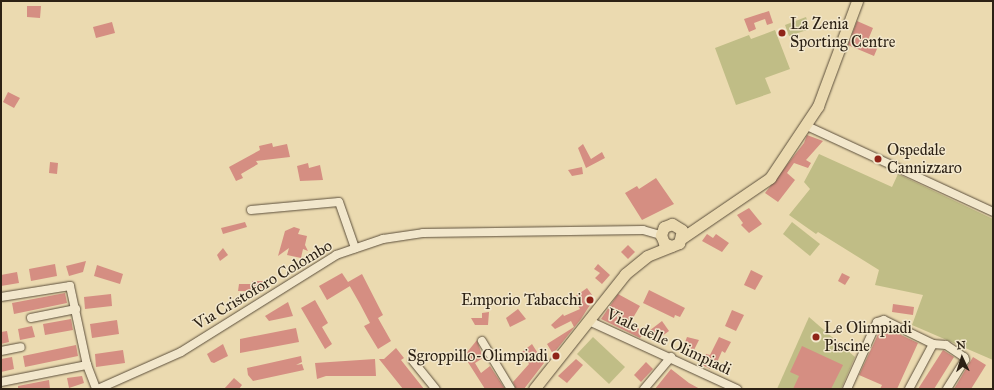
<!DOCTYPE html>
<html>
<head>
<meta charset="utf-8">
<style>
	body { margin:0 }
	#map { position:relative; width:994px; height:390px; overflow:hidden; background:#ebdab0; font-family:"IM FELL Great Primer",serif }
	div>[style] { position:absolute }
	.green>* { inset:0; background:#c0bd86 }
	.building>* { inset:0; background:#d58e82 }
	.roads { filter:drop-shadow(0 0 1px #5c4f3b) drop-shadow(0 0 1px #5c4f3b) }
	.minor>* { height:8px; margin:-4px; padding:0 4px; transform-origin:4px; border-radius:4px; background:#f2e7cc }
	.major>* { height:11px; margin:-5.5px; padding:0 5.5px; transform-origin:5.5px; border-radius:5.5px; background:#ebdab0 }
	.dots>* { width:11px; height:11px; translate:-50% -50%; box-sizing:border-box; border:2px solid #f2e7cc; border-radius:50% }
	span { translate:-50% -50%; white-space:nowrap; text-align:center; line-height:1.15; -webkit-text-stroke:3px #f2e7cc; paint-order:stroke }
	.poi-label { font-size:16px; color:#2c2114 }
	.left { translate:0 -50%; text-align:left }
	.right { translate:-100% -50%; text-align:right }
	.street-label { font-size:16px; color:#2c2114 }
	.frame { position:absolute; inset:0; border:2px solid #2c2114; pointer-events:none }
	.north { position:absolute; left:942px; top:338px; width:40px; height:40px; -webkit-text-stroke:3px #f2e7cc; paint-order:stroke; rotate:356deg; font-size:11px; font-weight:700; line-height:16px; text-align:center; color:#2c2114 }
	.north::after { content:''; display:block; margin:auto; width:14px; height:18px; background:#2c2114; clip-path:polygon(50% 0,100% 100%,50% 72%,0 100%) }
</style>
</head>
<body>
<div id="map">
	<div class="green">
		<i style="clip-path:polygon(806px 17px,810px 29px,789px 36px,785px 25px)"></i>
		<i style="clip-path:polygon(775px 30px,790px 69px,765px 78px,771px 93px,736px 105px,715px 48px,749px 35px,751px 39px)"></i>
		<i style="clip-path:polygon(819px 154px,892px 187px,898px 174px,993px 219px,993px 360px,912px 325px,923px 295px,875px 285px,879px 270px,818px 232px,816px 234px,789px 215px,810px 189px,804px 182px)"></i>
		<i style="clip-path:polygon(792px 222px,820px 244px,810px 256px,783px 234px)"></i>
		<i style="clip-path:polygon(809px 317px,855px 357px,841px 389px,777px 389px)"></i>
		<i style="clip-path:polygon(593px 337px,625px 367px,609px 384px,577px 354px)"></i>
	</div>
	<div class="building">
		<i style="clip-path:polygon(27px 6px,41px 6px,40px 18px,27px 17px)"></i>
		<i style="clip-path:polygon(769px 11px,773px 23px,767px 25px,765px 19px,754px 23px,756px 29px,749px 32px,744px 19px)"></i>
		<i style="clip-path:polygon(857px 21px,873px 28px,868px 40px,879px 44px,874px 56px,848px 45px)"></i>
		<i style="clip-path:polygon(112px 22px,115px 33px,96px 38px,93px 27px)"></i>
		<i style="clip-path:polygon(8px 92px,20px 98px,14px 108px,3px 102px)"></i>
		<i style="clip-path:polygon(807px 135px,823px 141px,806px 160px,811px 163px,808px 168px,794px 163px,787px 173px,795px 180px,778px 202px,765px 193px,804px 143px)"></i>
		<i style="clip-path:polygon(272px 143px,273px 147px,287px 144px,290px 157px,256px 161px,258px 164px,241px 174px,243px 178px,236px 181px,229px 167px,260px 150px,259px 146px)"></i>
		<i style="clip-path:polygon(583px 144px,591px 159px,602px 152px,605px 158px,586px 168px,578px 148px)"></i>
		<i style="clip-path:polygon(50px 162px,58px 163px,57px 174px,49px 173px)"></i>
		<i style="clip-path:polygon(308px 163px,309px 168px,320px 165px,323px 180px,300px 181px,297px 166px)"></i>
		<i style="clip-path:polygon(582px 167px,583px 174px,572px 176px,568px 170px)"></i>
		<i style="clip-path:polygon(656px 178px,674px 204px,642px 220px,625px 193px,637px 186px,639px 189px)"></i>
		<i style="clip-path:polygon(749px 208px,762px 224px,749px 233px,741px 225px,743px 223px,737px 215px)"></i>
		<i style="clip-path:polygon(245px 222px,247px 227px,223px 234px,221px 228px)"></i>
		<i style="clip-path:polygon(294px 227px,300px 229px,298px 234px,307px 236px,305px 245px,308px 251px,303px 249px,301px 258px,287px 255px,289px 248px,278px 256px,285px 231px)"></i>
		<i style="clip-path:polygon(707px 234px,713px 238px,716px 234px,729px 243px,722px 252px,702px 241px)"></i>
		<i style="clip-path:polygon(628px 245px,635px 252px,628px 259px,621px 252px)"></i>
		<i style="clip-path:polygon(223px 248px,228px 255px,220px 261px,217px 255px)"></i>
		<i style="clip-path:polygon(86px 261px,83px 272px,69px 276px,66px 266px)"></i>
		<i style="clip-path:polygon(55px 264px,57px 276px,31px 281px,29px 269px)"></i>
		<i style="clip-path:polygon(598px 264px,610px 275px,602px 284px,595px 278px,600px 273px,594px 269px)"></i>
		<i style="clip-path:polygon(97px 265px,123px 274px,120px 284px,94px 276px)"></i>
		<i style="clip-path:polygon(751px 270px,763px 276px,755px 290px,744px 285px)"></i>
		<i style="clip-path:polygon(17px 272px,19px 283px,1px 286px,1px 275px)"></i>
		<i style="clip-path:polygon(342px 273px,348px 282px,362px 274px,383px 315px,378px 318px,391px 341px,378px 349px,364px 326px,370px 323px,360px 304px,348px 283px,350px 286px,327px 300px,319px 286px)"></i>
		<i style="clip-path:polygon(842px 273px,850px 277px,845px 285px,838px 281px)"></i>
		<i style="clip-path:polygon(252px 281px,266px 281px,266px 288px,258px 288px,258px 291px,238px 291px,239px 284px,252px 284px)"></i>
		<i style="clip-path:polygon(587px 288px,595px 299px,588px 308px,581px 319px,553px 354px,547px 344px,574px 327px,571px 321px,555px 329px,551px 325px,563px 314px,564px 316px,580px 309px,573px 298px)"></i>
		<i style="clip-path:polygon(649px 290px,685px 308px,680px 317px,675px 315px,674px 318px,643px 303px)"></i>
		<i style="clip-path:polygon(65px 293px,67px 303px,14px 314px,12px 303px)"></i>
		<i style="clip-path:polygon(111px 294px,112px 306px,85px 309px,84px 297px)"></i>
		<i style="clip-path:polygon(618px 294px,640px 306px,630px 323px,644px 332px,640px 338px,601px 319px)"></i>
		<i style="clip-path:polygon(315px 300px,328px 323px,322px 327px,332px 344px,325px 349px,301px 308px)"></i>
		<i style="clip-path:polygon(288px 302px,293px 316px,269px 321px,265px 316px)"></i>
		<i style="clip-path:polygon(893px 304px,914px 307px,913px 315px,892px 312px)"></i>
		<i style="clip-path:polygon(518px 309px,526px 319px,510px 327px,506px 318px)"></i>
		<i style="clip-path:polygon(732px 310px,744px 315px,736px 331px,725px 326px)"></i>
		<i style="clip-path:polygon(489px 312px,488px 325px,475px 325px,471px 318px,482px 318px,482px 313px)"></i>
		<i style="clip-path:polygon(71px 319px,73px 330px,45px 335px,43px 324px)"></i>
		<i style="clip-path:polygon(117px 320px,119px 334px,92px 338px,90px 324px)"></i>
		<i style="clip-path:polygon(662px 321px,669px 331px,658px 339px,654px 338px,649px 331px)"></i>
		<i style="clip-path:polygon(32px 326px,35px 337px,20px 340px,18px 329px)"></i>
		<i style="clip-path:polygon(882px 326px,918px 343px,897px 389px,880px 389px,882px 385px,859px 375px)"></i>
		<i style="clip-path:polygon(296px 328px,299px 342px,240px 353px,240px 339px)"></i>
		<i style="clip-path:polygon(7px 331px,9px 342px,1px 344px,1px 332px)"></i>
		<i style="clip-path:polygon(687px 337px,699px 340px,694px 350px,684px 345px)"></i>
		<i style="clip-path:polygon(719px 337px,731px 342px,725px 353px,722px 351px,715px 367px,711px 365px,710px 369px,702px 365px,706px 354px,710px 355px)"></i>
		<i style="clip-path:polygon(477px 340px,483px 358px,475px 363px,481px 373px,490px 366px,505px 389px,485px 389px,464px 356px)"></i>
		<i style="clip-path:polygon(223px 344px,228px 356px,214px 363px,211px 362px,207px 354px)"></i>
		<i style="clip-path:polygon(532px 344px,544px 363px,524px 389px,516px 389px,513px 382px,529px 364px,522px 352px)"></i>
		<i style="clip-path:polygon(76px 345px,78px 356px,25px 367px,23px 356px)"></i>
		<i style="clip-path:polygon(802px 346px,843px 365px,831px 389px,793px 389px,799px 376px,790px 372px)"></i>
		<i style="clip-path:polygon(396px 348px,404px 358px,401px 360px,424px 389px,403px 389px,379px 359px,384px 359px)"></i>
		<i style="clip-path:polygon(123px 350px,125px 363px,96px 367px,95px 354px)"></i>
		<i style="clip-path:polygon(943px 350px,954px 357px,934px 389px,918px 389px)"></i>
		<i style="clip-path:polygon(301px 356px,302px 362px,296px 365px,302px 364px,304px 370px,253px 381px,248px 375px,247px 368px)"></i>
		<i style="clip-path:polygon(12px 357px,14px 369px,1px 372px,1px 359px)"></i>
		<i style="clip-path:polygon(973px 357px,986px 365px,971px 389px,954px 389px)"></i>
		<i style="clip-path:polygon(375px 359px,376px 376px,326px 376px,317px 379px,315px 363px)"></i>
		<i style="clip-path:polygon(576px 359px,583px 365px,567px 383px,558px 376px)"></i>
		<i style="clip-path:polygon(646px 362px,653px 369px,641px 382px,634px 375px)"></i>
		<i style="clip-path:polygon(671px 369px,689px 383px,700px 389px,655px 389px)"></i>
		<i style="clip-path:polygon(82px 376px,84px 383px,69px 388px,67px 378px)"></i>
		<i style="clip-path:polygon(234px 378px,242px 385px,239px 389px,224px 389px)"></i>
		<i style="clip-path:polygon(49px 380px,50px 389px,18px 389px,18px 386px)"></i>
	</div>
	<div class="roads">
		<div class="minor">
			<i style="left:807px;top:126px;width:205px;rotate:24.8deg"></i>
			<i style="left:251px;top:210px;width:88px;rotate:-5.2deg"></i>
			<i style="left:339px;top:202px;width:49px;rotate:70.8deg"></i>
			<i style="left:1px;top:297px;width:70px;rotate:-9.1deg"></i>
			<i style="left:70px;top:286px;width:81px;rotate:77.9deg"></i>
			<i style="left:87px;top:365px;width:26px;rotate:69deg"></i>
			<i style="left:31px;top:318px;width:46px;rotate:-11.3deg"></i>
			<i style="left:589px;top:321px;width:163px;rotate:24.7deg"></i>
			<i style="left:482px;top:341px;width:56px;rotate:58.9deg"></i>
			<i style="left:1px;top:351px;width:20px;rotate:-11deg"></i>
			<i style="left:413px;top:361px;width:36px;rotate:51deg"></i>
			<i style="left:1px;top:382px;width:88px;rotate:-11.2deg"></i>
			<i style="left:98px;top:389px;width:91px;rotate:-24deg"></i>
			<i style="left:181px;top:352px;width:183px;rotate:-32deg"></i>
			<i style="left:336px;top:255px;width:50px;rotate:-18.8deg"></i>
			<i style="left:383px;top:239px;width:40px;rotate:-8.5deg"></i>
			<i style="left:423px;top:233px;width:220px;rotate:-0.8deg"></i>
			<i style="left:643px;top:230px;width:19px;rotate:16deg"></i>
			<i style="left:644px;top:389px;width:42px;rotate:-49.8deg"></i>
			<i style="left:847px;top:389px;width:73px;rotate:-65.9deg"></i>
			<i style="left:877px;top:322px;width:7px;rotate:-16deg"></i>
			<i style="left:884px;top:320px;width:55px;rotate:26.1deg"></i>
			<i style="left:933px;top:344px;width:13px;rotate:4deg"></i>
			<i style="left:946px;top:345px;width:22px;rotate:34deg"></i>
			<i style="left:964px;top:357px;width:3px;rotate:72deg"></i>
			<i style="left:965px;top:360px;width:34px;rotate:122deg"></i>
			<i style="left:909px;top:389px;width:51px;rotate:-61.9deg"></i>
		</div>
		<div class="major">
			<i style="left:682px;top:238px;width:107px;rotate:-34.3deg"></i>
			<i style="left:770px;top:178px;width:87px;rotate:-56.3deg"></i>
			<i style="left:818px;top:106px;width:112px;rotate:-69.6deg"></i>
			<i style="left:534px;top:389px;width:147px;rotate:-51.6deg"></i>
			<i style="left:625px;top:274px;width:28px;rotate:-39deg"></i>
			<i style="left:647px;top:256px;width:35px;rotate:-22deg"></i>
			<i style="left:679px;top:243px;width:13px;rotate:-77deg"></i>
			<i style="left:682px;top:230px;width:12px;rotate:-149deg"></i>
			<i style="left:672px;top:224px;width:9px;rotate:159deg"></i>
			<i style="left:664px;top:227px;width:9px;rotate:111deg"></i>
			<i style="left:661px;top:235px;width:9px;rotate:69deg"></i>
			<i style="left:664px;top:243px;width:8px;rotate:23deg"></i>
		</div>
	</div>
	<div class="dots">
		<i style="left:782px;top:33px;background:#8f2418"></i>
		<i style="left:878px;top:159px;background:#8f2418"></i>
		<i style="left:590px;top:300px;background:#8f2418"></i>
		<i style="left:816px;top:337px;background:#8f2418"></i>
		<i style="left:556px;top:356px;background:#8f2418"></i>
	</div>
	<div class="poi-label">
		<span class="left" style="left:790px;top:33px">La Zenia<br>Sporting Centre</span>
		<span class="left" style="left:887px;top:159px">Ospedale<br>Cannizzaro</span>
		<span class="right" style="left:582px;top:300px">Emporio Tabacchi</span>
		<span class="left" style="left:824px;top:337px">Le Olimpiadi<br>Piscine</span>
		<span class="right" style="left:548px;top:356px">Sgroppillo-Olimpiadi</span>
	</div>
	<div class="street-label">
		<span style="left:263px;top:285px;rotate:-31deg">Via Cristoforo Colombo</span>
		<span style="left:669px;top:342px;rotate:25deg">Viale delle Olimpiadi</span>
	</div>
	<div class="frame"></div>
	<div class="north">N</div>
</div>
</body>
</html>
